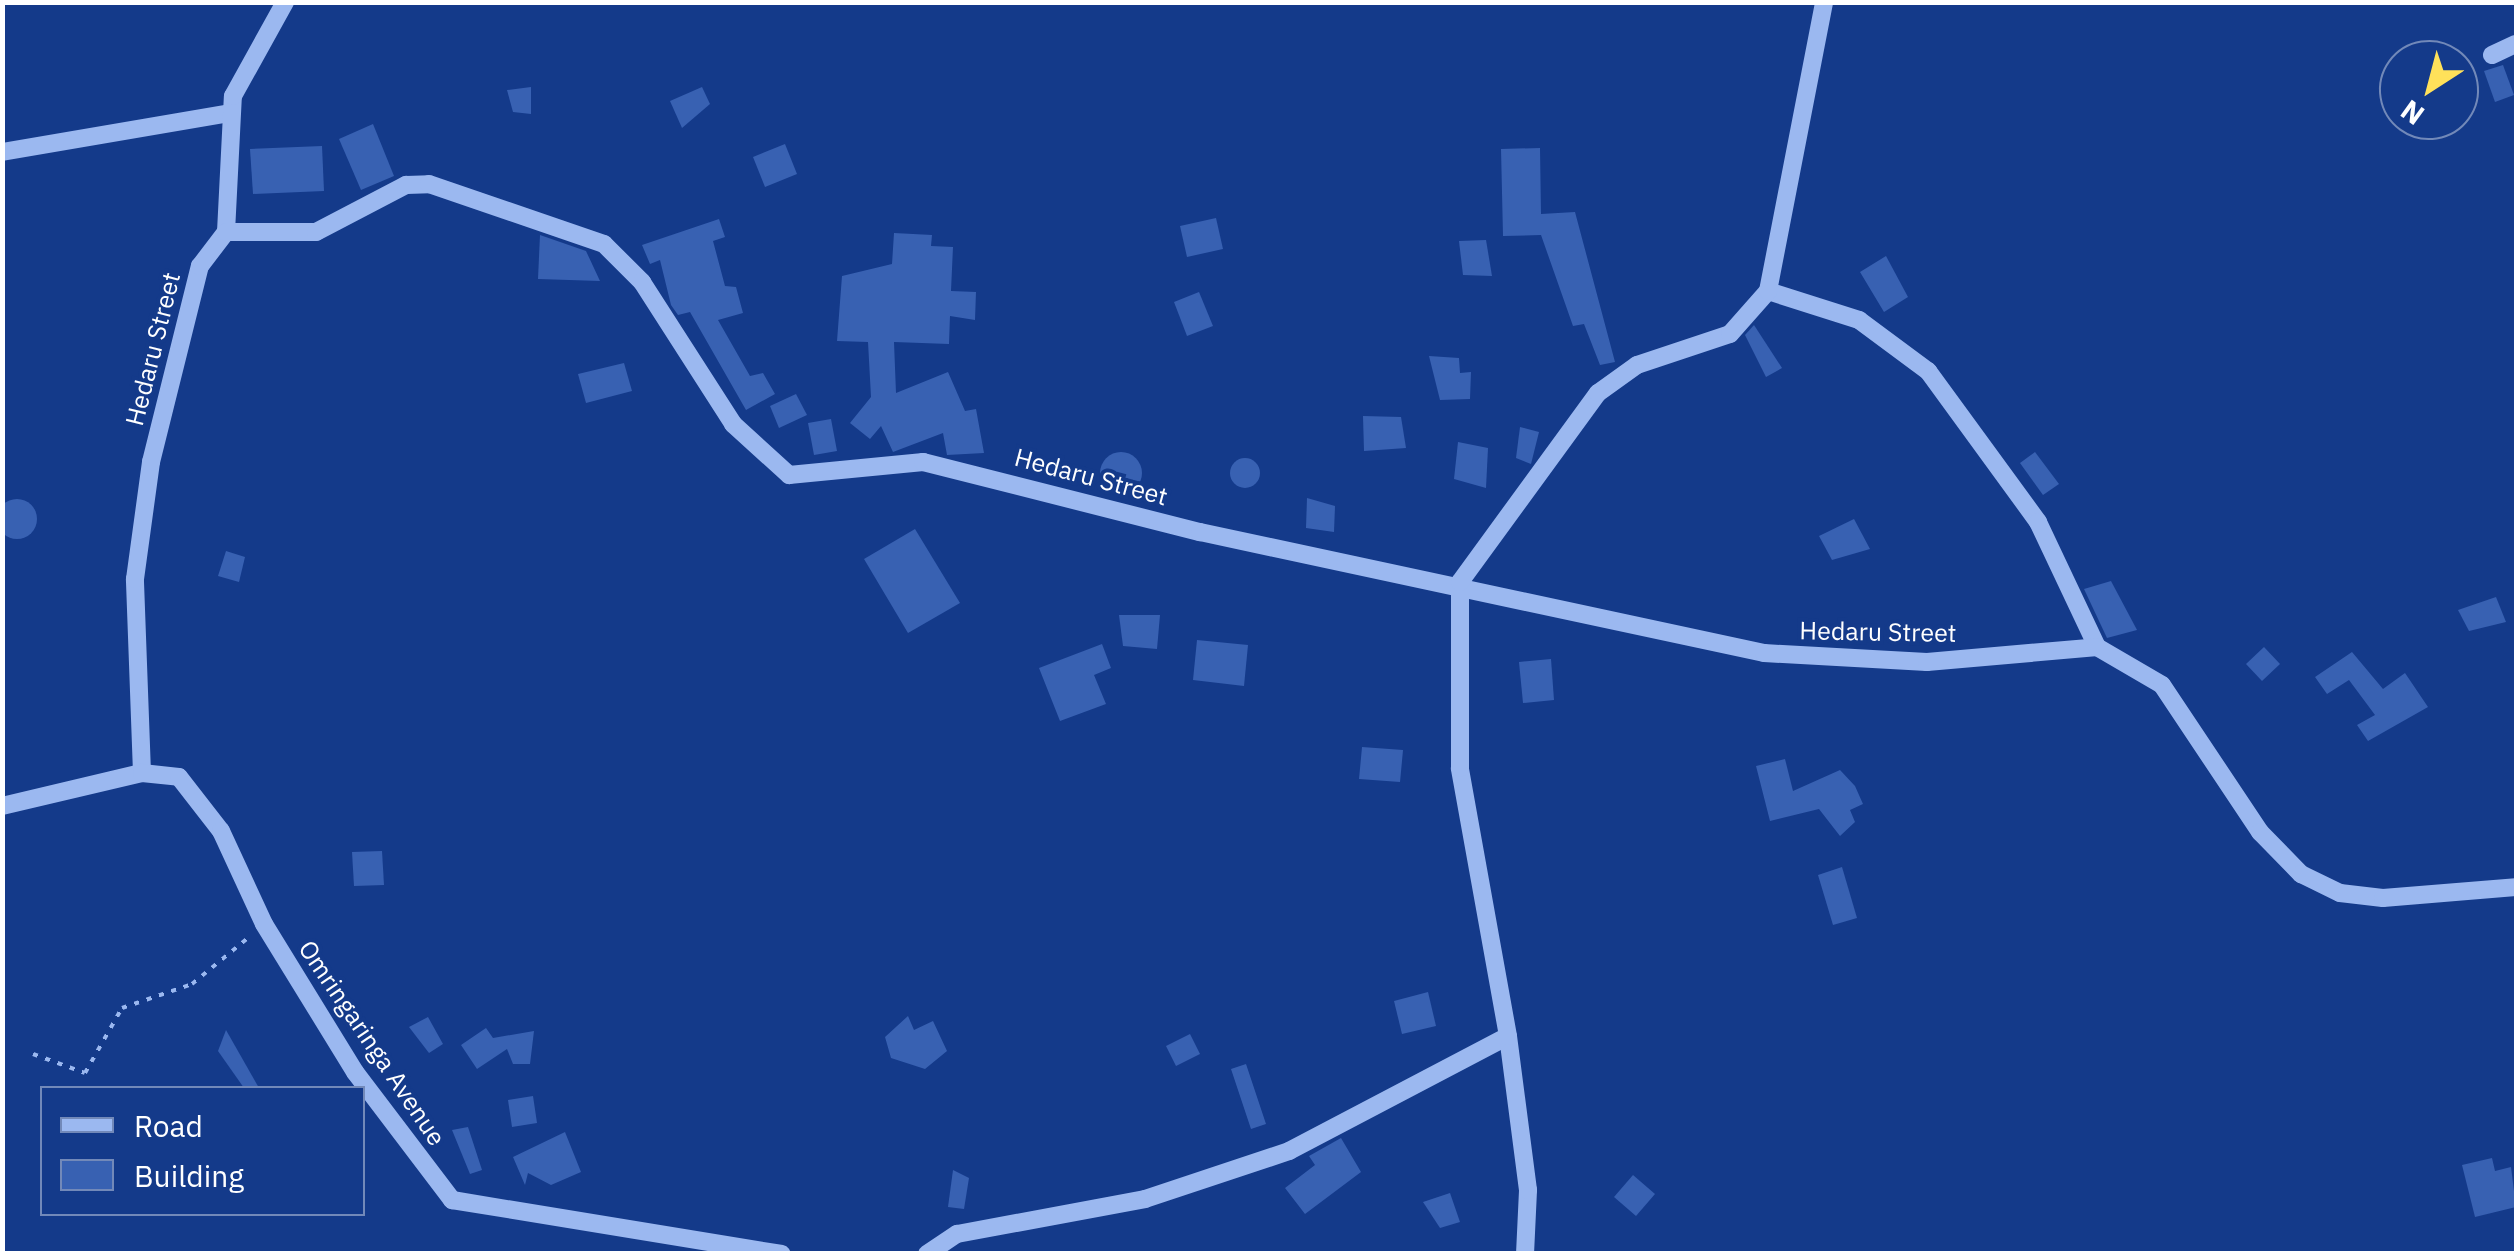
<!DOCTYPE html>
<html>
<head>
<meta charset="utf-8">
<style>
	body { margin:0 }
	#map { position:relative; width:2519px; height:1256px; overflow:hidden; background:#143a8a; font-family:"IBM Plex Sans",sans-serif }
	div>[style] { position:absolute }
	.building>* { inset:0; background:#3861b2 }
	.round { border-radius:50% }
	.path>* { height:4px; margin-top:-2px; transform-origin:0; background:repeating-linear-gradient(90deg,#9bb8f0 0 5px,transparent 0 13px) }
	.minor>* { height:18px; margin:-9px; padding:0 9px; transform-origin:9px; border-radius:9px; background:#9bb8f0 }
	span { translate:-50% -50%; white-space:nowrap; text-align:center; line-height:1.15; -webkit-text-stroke:8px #143a8a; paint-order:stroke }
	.street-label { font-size:25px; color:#fff }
	.frame { position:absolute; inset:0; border:5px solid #fff; pointer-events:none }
	.legend { position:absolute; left:40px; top:1086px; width:325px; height:130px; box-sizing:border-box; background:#143a8a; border:2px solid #7289b9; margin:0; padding:12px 18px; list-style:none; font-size:30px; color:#fff }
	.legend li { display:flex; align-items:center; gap:20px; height:50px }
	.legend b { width:50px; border:2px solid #7289b9 }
	.north { position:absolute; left:2379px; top:40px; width:100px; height:100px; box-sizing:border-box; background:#143a8a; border:2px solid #7289b9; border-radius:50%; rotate:216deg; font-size:28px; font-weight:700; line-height:40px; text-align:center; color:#fff }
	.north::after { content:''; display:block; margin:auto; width:35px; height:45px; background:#ffe15a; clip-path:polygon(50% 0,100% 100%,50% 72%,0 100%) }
</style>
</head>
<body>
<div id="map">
	<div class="building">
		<i style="clip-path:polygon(2503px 65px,2514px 95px,2495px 102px,2484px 71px)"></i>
		<i style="clip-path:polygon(531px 87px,531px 114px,513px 112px,507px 90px)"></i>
		<i style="clip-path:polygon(702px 87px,710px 104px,682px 128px,670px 101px)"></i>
		<i style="clip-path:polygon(373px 124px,394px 176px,361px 190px,339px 139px)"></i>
		<i style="clip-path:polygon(785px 144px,797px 174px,765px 187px,753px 157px)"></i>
		<i style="clip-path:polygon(322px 146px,324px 191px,253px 194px,250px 149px)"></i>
		<i style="clip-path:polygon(1540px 148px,1541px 214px,1575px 212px,1615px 362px,1600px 365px,1584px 324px,1573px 326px,1541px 235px,1503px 236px,1501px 149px)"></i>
		<i style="clip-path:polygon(1216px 218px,1223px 249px,1187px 257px,1180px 226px)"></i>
		<i style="clip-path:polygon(719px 219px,725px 237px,713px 241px,725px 286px,736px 287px,743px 313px,718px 320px,750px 376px,763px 373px,775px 394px,746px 410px,690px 312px,678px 315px,671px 305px,660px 260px,650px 264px,642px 245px)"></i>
		<i style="clip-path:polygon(894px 233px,932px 235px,931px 246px,953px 247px,951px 291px,976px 292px,975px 320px,950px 316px,949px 344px,894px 342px,896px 393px,948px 372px,965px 411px,976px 409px,984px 453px,947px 455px,943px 433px,893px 452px,881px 426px,870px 439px,850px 423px,871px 397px,868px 342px,837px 341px,842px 276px,892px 264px)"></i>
		<i style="clip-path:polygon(540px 235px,586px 251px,600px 281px,538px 279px)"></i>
		<i style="clip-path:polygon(1486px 240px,1492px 276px,1463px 275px,1459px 241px)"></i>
		<i style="clip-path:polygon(1886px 256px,1908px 297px,1884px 312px,1860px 272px)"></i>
		<i style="clip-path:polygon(1199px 292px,1213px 326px,1187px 336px,1174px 302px)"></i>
		<i style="clip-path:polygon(1754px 325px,1782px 368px,1766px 377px,1745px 335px)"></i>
		<i style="clip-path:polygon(1429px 356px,1459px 358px,1460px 373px,1471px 372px,1470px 399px,1440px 400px)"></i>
		<i style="clip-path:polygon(624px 363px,632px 391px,586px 403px,578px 374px)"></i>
		<i style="clip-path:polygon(796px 394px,807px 415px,779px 428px,770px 406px)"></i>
		<i style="clip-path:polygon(1363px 416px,1401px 417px,1406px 448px,1364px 451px)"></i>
		<i style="clip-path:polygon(831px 419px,837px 451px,814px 455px,808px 423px)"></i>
		<i style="clip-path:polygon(1520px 427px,1539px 432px,1531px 464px,1516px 458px)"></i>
		<i style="clip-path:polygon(1458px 442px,1488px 448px,1486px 488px,1454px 479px)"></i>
		<i class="round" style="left:1100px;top:452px;width:42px;height:42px"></i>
		<i style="clip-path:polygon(2035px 452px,2059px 484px,2043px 495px,2020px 463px)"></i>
		<i class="round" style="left:1230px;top:458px;width:30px;height:30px"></i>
		<i style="clip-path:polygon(1307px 498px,1335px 506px,1334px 532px,1306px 528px)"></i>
		<i class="round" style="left:-3px;top:499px;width:40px;height:40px"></i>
		<i style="clip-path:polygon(1854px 519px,1870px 549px,1832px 560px,1819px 536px)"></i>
		<i style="clip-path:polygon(915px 529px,960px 603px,908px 633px,864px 559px)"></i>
		<i style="clip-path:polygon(226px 551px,245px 557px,239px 582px,218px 576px)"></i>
		<i style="clip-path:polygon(2111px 581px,2137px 630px,2107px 638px,2084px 589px)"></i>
		<i style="clip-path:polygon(2496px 597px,2506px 622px,2469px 631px,2458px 610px)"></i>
		<i style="clip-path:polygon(1119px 615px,1160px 615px,1157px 649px,1123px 646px)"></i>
		<i style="clip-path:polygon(1197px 640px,1248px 645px,1244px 686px,1193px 680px)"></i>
		<i style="clip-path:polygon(1102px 644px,1111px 668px,1094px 675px,1106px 704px,1060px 721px,1039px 668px)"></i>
		<i style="clip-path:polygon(2264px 647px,2280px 664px,2262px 681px,2246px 664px)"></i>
		<i style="clip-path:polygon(2352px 652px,2383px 689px,2405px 673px,2428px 707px,2368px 741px,2357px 725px,2375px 715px,2349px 680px,2327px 694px,2315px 677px)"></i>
		<i style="clip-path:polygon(1551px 659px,1554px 700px,1523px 703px,1519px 662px)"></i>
		<i style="clip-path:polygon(1362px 747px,1403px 750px,1400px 782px,1359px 779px)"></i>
		<i style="clip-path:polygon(1785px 759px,1793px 791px,1840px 770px,1855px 786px,1863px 804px,1850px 810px,1855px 822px,1840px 836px,1819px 809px,1770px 821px,1756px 766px)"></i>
		<i style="clip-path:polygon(382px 851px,384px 885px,354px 886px,352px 852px)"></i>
		<i style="clip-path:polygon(1842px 867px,1857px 918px,1833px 925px,1818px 875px)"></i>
		<i style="clip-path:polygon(1428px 992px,1436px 1026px,1402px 1034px,1394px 1001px)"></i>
		<i style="clip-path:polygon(908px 1016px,914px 1030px,933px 1021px,947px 1051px,925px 1069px,891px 1058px,885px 1037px)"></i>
		<i style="clip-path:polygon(428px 1017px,443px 1044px,429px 1053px,409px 1027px)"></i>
		<i style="clip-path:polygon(486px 1028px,493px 1038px,534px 1031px,530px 1064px,513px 1064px,507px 1049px,477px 1069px,461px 1045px)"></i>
		<i style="clip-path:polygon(226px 1030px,259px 1088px,244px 1088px,218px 1051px)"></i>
		<i style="clip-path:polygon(1190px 1034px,1200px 1054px,1176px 1066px,1166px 1046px)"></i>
		<i style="clip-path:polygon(1246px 1064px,1266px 1124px,1251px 1129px,1231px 1069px)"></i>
		<i style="clip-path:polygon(533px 1096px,537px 1123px,512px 1127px,508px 1100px)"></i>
		<i style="clip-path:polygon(468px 1127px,482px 1170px,470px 1174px,452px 1130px)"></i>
		<i style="clip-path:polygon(565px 1132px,581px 1172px,551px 1185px,528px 1173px,525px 1185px,513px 1157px)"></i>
		<i style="clip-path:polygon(1341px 1138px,1361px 1172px,1305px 1214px,1285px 1188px,1315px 1165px,1309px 1156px)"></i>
		<i style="clip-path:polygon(2492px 1158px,2495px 1171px,2511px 1167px,2516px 1207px,2475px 1217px,2462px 1165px)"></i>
		<i style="clip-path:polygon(953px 1170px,969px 1178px,964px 1209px,948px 1207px)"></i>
		<i style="clip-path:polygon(1633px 1175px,1655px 1194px,1636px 1216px,1614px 1197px)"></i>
		<i style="clip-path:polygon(1450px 1193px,1460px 1222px,1440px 1228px,1423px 1202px)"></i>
	</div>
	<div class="path">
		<i style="left:33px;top:1054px;width:55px;rotate:20.1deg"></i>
		<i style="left:85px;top:1073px;width:75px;rotate:-60.4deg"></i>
		<i style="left:122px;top:1008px;width:74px;rotate:-18.9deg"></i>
		<i style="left:192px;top:984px;width:74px;rotate:-39.5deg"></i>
	</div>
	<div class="minor">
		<i style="left:2492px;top:55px;width:26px;rotate:-25deg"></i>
		<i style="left:2px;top:152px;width:230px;rotate:-9.7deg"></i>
		<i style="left:226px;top:232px;width:136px;rotate:-87.1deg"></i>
		<i style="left:233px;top:96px;width:107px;rotate:-61deg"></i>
		<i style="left:1768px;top:291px;width:96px;rotate:17.7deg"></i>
		<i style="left:1859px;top:320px;width:86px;rotate:36.5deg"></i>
		<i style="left:1928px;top:371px;width:187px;rotate:53.9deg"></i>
		<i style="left:2038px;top:522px;width:138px;rotate:64.7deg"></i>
		<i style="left:142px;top:773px;width:194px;rotate:-92.1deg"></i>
		<i style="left:135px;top:579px;width:118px;rotate:-82.2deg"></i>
		<i style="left:151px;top:462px;width:202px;rotate:-76deg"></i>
		<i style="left:200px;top:266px;width:43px;rotate:-52.6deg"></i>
		<i style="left:226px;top:232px;width:90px"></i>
		<i style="left:316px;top:232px;width:102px;rotate:-27.6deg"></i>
		<i style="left:406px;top:185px;width:23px;rotate:-2deg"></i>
		<i style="left:429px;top:184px;width:185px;rotate:18.9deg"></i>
		<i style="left:604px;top:244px;width:54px;rotate:45deg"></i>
		<i style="left:642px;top:282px;width:169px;rotate:57.3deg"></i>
		<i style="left:733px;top:424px;width:76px;rotate:42.3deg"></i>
		<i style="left:789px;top:475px;width:135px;rotate:-5.5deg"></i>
		<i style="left:923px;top:462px;width:286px;rotate:14.2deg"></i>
		<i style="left:1200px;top:532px;width:577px;rotate:12.11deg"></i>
		<i style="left:1764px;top:653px;width:163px;rotate:3.2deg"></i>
		<i style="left:1927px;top:662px;width:171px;rotate:-5deg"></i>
		<i style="left:2097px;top:647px;width:75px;rotate:30.3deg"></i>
		<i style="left:2162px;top:685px;width:177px;rotate:56.3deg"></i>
		<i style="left:2260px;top:832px;width:59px;rotate:45.7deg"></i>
		<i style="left:2301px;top:874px;width:43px;rotate:26deg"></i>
		<i style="left:2340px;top:893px;width:43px;rotate:6.6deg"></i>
		<i style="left:2383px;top:898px;width:133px;rotate:-4.7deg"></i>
		<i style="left:2px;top:806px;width:144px;rotate:-13.3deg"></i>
		<i style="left:142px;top:773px;width:37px;rotate:6deg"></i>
		<i style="left:179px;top:777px;width:68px;rotate:52.1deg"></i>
		<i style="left:221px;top:831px;width:102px;rotate:65.2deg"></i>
		<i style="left:264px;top:924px;width:174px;rotate:58.4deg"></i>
		<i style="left:355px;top:1072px;width:161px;rotate:52.8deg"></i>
		<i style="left:452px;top:1200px;width:334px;rotate:9.3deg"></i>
		<i style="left:927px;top:1254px;width:36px;rotate:-34deg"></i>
		<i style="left:957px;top:1234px;width:191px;rotate:-10.5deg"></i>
		<i style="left:1145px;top:1199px;width:152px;rotate:-18.4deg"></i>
		<i style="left:1289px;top:1151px;width:247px;rotate:-27.7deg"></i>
		<i style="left:1525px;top:1254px;width:64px;rotate:-87.3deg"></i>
		<i style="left:1528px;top:1190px;width:155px;rotate:-97.4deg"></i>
		<i style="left:1508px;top:1036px;width:272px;rotate:-100.2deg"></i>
		<i style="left:1460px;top:768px;width:186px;rotate:-90deg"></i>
		<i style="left:1460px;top:582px;width:234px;rotate:-53.9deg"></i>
		<i style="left:1598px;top:393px;width:48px;rotate:-35.7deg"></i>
		<i style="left:1637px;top:365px;width:98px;rotate:-18.4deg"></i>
		<i style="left:1730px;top:334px;width:57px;rotate:-48.5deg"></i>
		<i style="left:1768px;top:291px;width:294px;rotate:-79deg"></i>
	</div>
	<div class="street-label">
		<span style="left:153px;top:349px;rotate:-76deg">Hedaru Street</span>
		<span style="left:1091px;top:477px;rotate:15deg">Hedaru Street</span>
		<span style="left:1878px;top:632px;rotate:1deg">Hedaru Street</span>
		<span style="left:372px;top:1043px;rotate:56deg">Omringaringa Avenue</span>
	</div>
	<div class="frame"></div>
	<ul class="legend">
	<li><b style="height:12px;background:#9bb8f0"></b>Road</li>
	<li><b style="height:28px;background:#3861b2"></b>Building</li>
	</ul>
	<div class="north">N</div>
</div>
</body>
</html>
